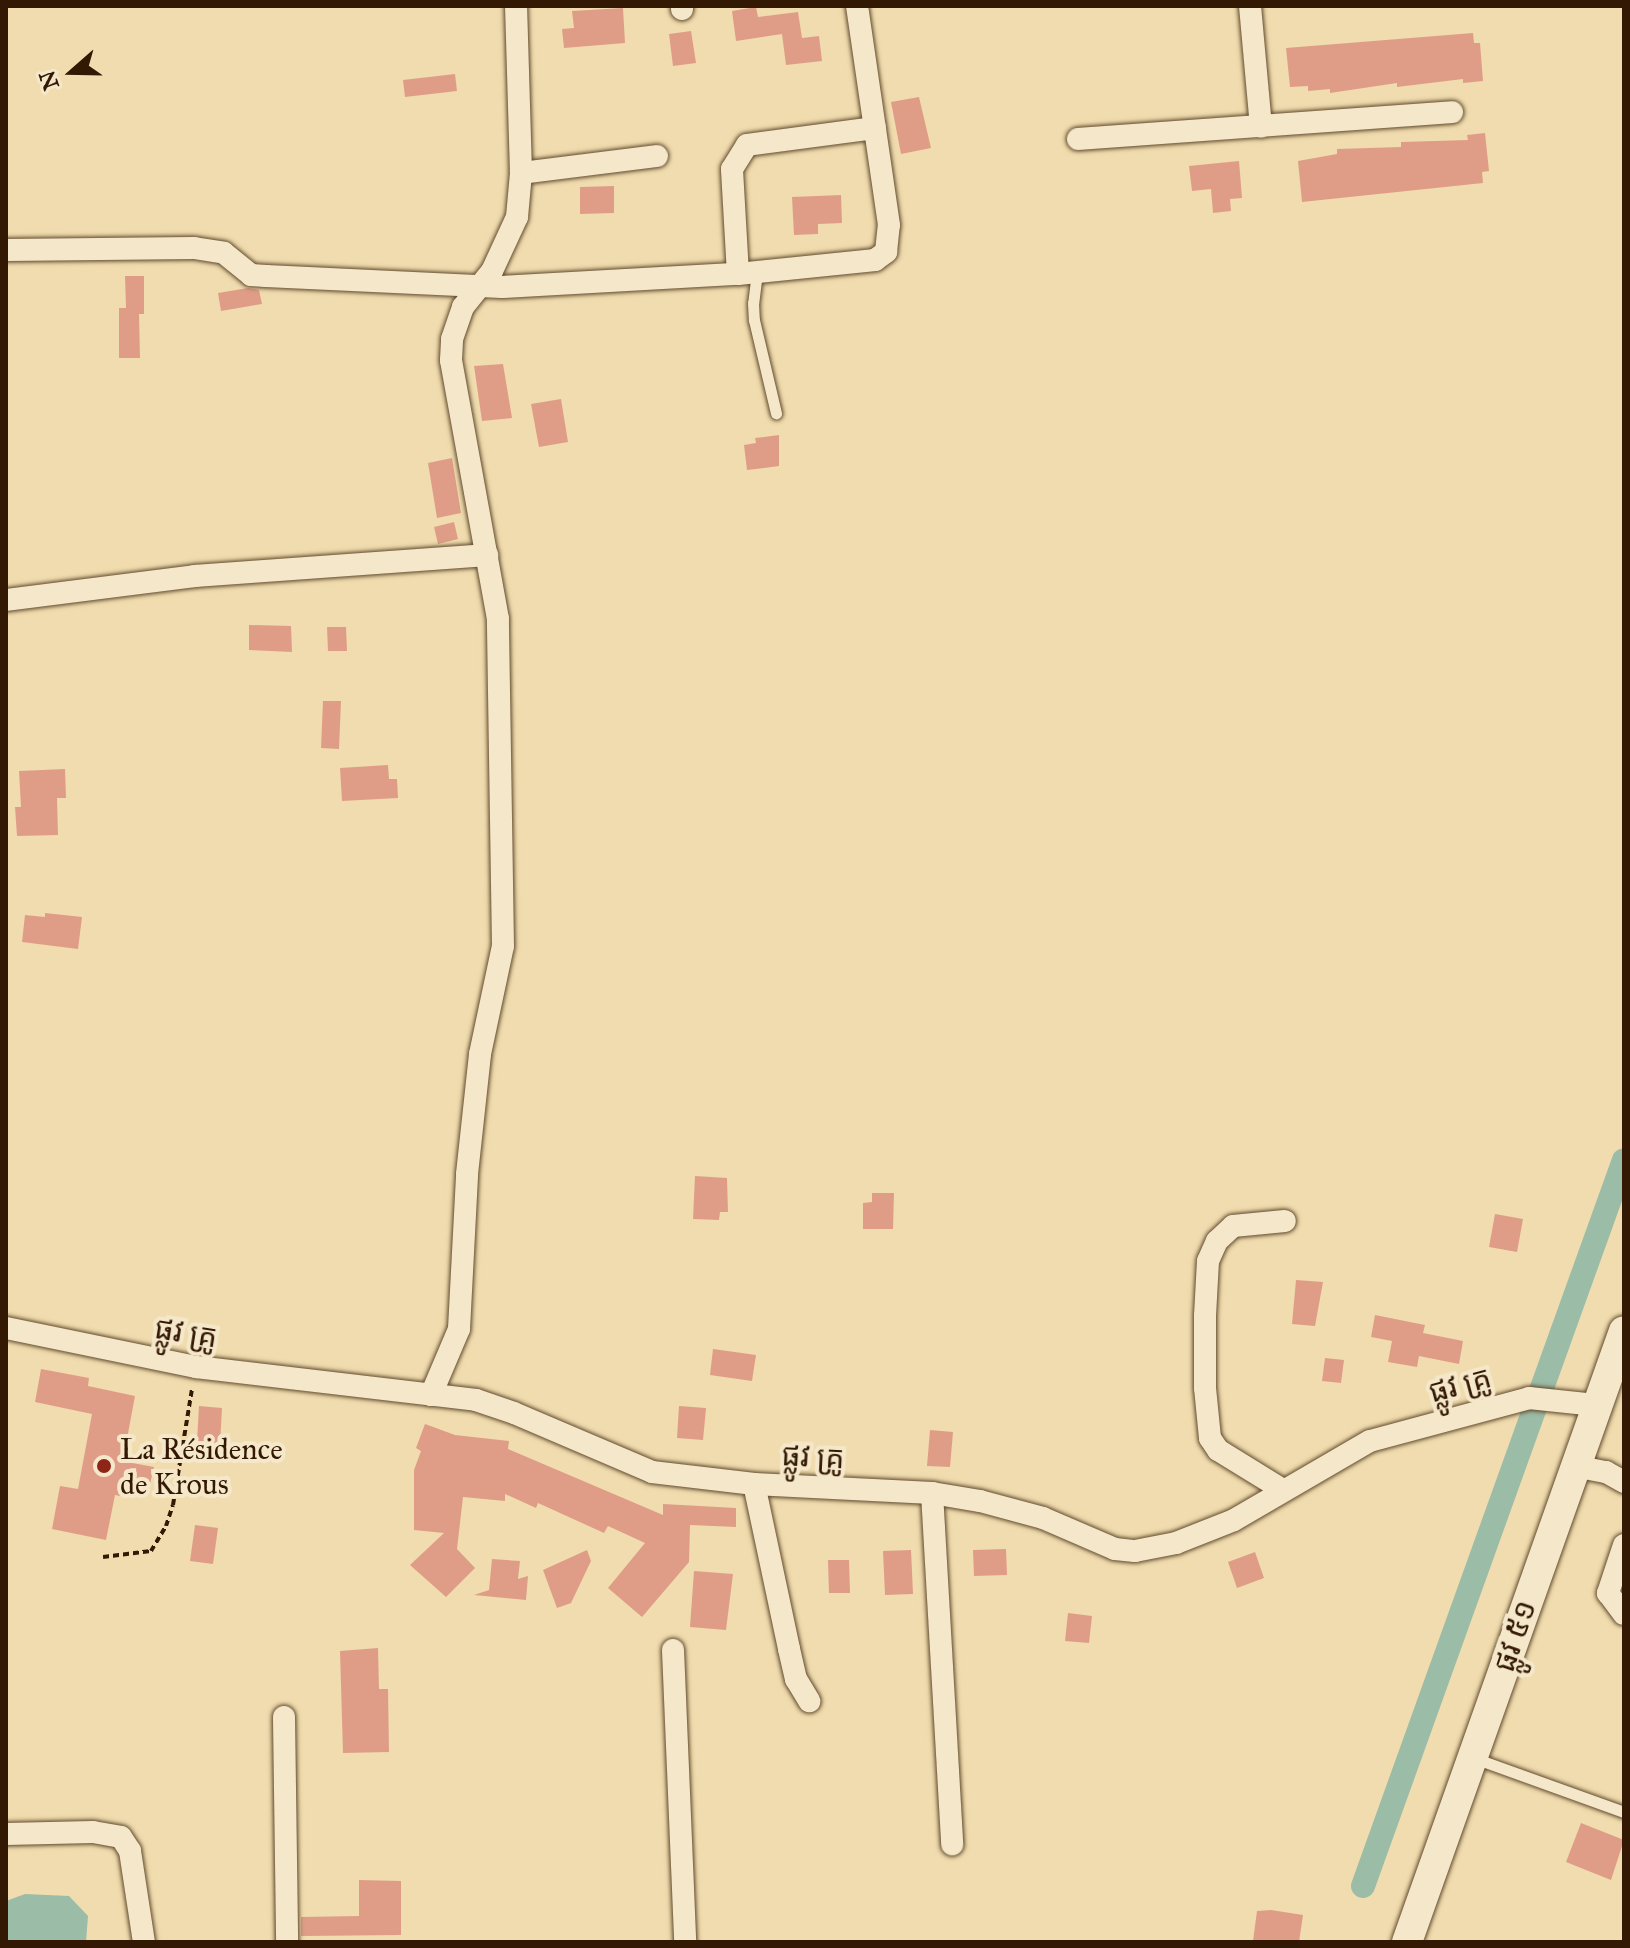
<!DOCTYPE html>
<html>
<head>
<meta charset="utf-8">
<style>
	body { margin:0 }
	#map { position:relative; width:1630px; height:1948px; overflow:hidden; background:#f0dcae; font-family:"IM FELL Great Primer","Noto Sans Khmer",serif }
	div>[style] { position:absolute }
	.water>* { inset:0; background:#9bbca7 }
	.canal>* { height:24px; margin:-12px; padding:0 12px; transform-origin:12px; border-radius:12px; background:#9bbca7 }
	.building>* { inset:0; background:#df9d88 }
	.path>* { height:4px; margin-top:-2px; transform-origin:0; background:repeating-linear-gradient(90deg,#331904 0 6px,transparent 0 10px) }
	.roads { filter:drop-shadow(0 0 2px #624a2e) drop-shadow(0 0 2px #624a2e) }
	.lane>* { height:11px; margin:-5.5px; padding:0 5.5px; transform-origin:5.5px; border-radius:5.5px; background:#f5e8ca }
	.street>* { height:22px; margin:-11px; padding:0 11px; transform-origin:11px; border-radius:11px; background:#f5e8ca }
	.secondary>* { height:30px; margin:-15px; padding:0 15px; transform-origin:15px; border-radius:15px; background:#f5e8ca }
	.dots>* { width:22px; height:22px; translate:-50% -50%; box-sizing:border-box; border:4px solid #f5e8ca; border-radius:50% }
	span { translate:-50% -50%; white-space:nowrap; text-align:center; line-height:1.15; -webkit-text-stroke:8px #f5e8ca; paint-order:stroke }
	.street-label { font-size:30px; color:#331904 }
	.poi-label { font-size:30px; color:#331904 }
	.left { translate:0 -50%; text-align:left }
	.frame { position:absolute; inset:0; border:8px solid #331904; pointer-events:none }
	.north { position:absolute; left:32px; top:32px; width:80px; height:80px; -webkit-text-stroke:6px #f5e8ca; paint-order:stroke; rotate:250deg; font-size:22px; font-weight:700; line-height:32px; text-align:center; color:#331904 }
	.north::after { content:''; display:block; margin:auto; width:28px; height:36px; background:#331904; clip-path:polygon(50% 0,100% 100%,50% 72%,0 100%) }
</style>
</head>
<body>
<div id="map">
	<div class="water">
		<i style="clip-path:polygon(25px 1894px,69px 1896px,88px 1916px,86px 1942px,6px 1942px,6px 1901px)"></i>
	</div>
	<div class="canal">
		<i style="left:1363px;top:1886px;width:771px;rotate:-70.23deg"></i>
	</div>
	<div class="building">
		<i style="clip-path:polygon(756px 7px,758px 17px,798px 12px,802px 38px,819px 36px,822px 61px,786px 65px,782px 34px,736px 41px,732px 11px)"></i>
		<i style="clip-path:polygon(623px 8px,625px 43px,564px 48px,562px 29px,574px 28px,572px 11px)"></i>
		<i style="clip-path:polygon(691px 31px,696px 63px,673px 66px,669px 34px)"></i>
		<i style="clip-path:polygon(1473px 33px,1474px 43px,1480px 43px,1483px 81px,1463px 83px,1463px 79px,1397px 87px,1397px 83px,1330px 93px,1330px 89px,1308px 91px,1308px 86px,1290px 87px,1286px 48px)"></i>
		<i style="clip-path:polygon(455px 74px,457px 91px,405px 97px,403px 80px)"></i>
		<i style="clip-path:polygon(919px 97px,931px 148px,901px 154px,891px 102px)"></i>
		<i style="clip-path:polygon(1485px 133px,1489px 171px,1482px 172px,1483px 183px,1302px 202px,1298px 161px,1337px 154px,1337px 149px,1401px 147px,1401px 142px,1468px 140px,1467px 135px)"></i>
		<i style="clip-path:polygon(1239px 161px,1242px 198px,1230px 199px,1231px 211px,1213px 213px,1211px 189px,1192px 191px,1189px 166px)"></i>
		<i style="clip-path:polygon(614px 186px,614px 213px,580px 214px,580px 187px)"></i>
		<i style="clip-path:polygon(841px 195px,842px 223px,818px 224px,818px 234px,794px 235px,792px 197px)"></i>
		<i style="clip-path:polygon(125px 276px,144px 276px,144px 314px,139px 314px,140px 358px,119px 358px,119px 308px,126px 308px)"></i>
		<i style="clip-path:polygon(248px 288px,259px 290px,262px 304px,221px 311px,218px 293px)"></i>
		<i style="clip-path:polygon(503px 364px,512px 418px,482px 421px,474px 366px)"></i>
		<i style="clip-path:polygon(561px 399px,568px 442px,539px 447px,531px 404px)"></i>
		<i style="clip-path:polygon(779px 435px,779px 466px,747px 470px,744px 445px,756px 443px,755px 438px)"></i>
		<i style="clip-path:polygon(452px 458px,461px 513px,437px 518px,428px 463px)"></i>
		<i style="clip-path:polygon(454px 522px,458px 539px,438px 544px,434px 527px)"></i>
		<i style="clip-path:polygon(249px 625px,291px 626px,292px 652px,249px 650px)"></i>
		<i style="clip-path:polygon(327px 627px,346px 627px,347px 651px,328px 651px)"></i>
		<i style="clip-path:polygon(323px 701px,341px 701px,339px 749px,321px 748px)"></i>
		<i style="clip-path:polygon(388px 765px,389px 779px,397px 779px,398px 798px,342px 801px,340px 768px)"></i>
		<i style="clip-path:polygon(65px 769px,66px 798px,57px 798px,58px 835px,17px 836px,15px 807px,21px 807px,19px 771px)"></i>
		<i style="clip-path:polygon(45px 913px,82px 917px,78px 949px,22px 942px,25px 915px,45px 917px)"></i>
		<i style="clip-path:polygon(695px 1176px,727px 1178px,728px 1212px,720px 1212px,719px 1220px,693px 1219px)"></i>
		<i style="clip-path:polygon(872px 1193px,894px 1193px,893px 1229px,863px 1229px,863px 1203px,872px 1202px)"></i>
		<i style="clip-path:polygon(1495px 1214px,1523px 1219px,1517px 1252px,1489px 1247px)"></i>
		<i style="clip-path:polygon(1296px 1280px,1323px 1282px,1315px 1326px,1292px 1324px)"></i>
		<i style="clip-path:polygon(1375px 1315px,1425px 1325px,1423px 1333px,1463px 1341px,1459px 1364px,1419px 1356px,1417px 1367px,1388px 1362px,1392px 1341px,1371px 1337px)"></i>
		<i style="clip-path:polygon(713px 1349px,756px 1355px,752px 1381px,710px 1375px)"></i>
		<i style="clip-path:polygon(1325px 1358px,1344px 1360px,1341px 1383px,1322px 1381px)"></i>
		<i style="clip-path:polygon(41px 1369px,89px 1378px,88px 1386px,135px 1396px,126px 1444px,130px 1445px,127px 1462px,154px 1467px,150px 1484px,123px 1479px,120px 1496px,115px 1495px,106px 1540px,52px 1529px,60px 1486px,78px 1489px,92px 1414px,35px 1402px)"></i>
		<i style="clip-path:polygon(199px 1406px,222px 1408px,220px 1444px,197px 1442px)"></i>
		<i style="clip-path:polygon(679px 1406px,706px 1408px,703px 1440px,677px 1438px)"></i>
		<i style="clip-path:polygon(425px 1424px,455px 1435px,509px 1441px,508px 1449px,663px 1515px,663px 1504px,736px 1508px,736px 1527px,690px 1525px,689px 1562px,642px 1617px,608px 1588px,645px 1543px,608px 1526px,604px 1533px,538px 1503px,536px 1508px,505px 1494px,505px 1501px,463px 1497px,457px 1549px,475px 1568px,446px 1597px,410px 1565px,444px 1533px,414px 1530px,414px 1470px,421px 1451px,416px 1448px)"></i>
		<i style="clip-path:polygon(930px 1430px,953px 1432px,950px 1467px,927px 1466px)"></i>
		<i style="clip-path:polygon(195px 1525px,218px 1528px,213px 1564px,190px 1561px)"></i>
		<i style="clip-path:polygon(1006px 1549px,1007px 1575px,974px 1576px,973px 1550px)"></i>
		<i style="clip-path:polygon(587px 1550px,591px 1561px,571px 1603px,557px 1608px,543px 1570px)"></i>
		<i style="clip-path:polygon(911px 1550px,913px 1594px,885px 1595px,883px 1551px)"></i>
		<i style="clip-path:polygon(1255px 1552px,1264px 1578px,1237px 1588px,1228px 1562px)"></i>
		<i style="clip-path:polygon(492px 1559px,520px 1561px,518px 1579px,528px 1576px,526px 1600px,474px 1595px,489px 1590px)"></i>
		<i style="clip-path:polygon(828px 1560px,849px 1560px,850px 1593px,829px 1593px)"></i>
		<i style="clip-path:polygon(694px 1571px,733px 1574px,726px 1630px,690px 1627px)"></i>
		<i style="clip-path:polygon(1068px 1613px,1092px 1616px,1089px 1643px,1065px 1641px)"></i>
		<i style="clip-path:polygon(378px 1648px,379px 1689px,388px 1689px,389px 1752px,343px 1753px,340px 1651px)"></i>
		<i style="clip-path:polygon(1581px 1823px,1624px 1840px,1611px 1880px,1566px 1862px)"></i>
		<i style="clip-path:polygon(359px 1880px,401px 1881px,401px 1935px,301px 1936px,301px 1917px,359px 1916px)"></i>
		<i style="clip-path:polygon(1271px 1910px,1303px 1915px,1299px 1942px,1253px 1941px,1257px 1911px)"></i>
	</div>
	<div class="path">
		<i style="left:103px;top:1557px;width:48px;rotate:-7.1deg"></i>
		<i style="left:151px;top:1551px;width:29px;rotate:-59deg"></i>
		<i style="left:166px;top:1526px;width:22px;rotate:-72deg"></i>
		<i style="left:173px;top:1505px;width:118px;rotate:-80.7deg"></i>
	</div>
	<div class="roads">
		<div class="lane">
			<i style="left:757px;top:272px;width:31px;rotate:97deg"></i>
			<i style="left:753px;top:303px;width:17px;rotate:87deg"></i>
			<i style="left:754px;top:320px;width:96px;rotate:76.7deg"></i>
			<i style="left:1474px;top:1758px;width:159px;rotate:19.8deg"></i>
		</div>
		<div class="street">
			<i style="left:682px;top:6px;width:3px;rotate:90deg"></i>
			<i style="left:1250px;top:6px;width:121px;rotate:84.8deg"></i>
			<i style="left:1078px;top:139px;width:375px;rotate:-4.1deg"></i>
			<i style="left:521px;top:173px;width:137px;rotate:-7.1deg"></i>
			<i style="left:6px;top:250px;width:188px;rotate:-0.6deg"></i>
			<i style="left:194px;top:248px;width:30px;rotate:9deg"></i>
			<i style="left:224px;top:253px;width:35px;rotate:39deg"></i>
			<i style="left:251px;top:275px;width:15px;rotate:4deg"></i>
			<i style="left:266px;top:276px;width:236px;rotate:2.7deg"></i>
			<i style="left:502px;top:287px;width:236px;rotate:-3.2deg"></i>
			<i style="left:738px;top:274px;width:138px;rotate:-5.8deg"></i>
			<i style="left:875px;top:260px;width:14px;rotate:-36deg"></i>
			<i style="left:886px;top:252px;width:27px;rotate:-84deg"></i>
			<i style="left:889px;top:225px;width:221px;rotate:-98.3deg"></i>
			<i style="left:738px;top:274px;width:105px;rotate:-93.3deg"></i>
			<i style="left:732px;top:169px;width:28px;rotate:-58deg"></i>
			<i style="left:747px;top:145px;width:129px;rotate:-7.6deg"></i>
			<i style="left:6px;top:600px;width:191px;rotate:-7.2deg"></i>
			<i style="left:195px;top:576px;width:293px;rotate:-4.1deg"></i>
			<i style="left:6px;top:1328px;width:194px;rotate:11.6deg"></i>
			<i style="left:196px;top:1367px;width:282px;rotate:6.7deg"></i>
			<i style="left:476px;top:1400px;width:40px;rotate:18.9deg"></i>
			<i style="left:514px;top:1413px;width:150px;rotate:23.1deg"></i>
			<i style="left:652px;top:1472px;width:103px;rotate:6.7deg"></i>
			<i style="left:754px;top:1484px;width:178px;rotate:2.9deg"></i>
			<i style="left:932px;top:1493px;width:49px;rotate:9.5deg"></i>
			<i style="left:980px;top:1501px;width:65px;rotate:15.1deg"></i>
			<i style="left:1043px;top:1518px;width:78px;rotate:23.3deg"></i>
			<i style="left:1115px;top:1549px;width:20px;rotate:6deg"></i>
			<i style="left:1135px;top:1551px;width:42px;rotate:-11deg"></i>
			<i style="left:1176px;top:1543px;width:62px;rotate:-21.6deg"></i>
			<i style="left:1234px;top:1520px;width:157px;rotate:-30.2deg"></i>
			<i style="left:1370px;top:1441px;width:165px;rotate:-15.1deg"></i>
			<i style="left:1529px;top:1398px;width:67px;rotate:6deg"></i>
			<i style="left:431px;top:1395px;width:72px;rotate:-67deg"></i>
			<i style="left:459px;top:1329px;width:155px;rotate:-87deg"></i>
			<i style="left:467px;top:1174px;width:121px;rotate:-83.8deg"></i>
			<i style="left:480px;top:1054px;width:110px;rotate:-78deg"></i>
			<i style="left:503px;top:946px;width:327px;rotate:-90.9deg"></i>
			<i style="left:498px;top:619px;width:263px;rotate:-100.3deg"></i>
			<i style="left:451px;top:360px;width:21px;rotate:-87deg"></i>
			<i style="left:452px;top:339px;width:34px;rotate:-71deg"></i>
			<i style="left:463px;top:307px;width:46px;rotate:-51.1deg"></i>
			<i style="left:492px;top:271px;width:60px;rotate:-65.2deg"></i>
			<i style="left:517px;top:217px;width:44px;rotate:-84.8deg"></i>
			<i style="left:521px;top:173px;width:167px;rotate:-91.7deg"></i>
			<i style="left:1574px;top:1466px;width:33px;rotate:11deg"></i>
			<i style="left:1606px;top:1472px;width:21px;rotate:29deg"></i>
			<i style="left:754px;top:1484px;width:169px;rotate:78deg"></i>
			<i style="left:789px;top:1649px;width:31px;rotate:77deg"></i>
			<i style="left:796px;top:1679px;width:26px;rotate:59deg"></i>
			<i style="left:1283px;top:1490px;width:76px;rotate:-148.4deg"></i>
			<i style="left:1218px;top:1450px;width:14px;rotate:-124deg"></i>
			<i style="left:1210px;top:1438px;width:50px;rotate:-95.7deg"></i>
			<i style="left:1205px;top:1388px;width:72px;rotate:-90deg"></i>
			<i style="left:1205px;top:1316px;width:55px;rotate:-86.9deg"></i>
			<i style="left:1208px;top:1261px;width:22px;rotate:-66deg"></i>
			<i style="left:1217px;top:1241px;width:22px;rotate:-43deg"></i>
			<i style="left:1233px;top:1226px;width:52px;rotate:-5.5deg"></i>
			<i style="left:932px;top:1493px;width:352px;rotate:86.7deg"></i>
			<i style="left:1624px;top:1545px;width:51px;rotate:108.4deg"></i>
			<i style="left:1608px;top:1593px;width:26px;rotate:53deg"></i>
			<i style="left:673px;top:1650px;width:292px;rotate:87.6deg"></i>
			<i style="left:284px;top:1717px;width:225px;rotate:89.2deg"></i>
			<i style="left:6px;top:1834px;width:87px;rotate:-1.3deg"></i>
			<i style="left:93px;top:1832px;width:28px;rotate:10deg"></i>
			<i style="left:121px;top:1837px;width:17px;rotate:57deg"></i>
			<i style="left:130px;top:1851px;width:92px;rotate:81.3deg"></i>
		</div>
		<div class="secondary">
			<i style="left:1407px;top:1942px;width:648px;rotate:-70.45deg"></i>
		</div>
	</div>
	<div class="dots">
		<i style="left:104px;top:1466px;background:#8f2418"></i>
	</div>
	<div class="street-label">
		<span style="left:186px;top:1333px;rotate:9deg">ផ្លូវ គ្រូ</span>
		<span style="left:1460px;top:1385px;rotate:-15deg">ផ្លូវ គ្រូ</span>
		<span style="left:813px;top:1457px;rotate:3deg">ផ្លូវ គ្រូ</span>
		<span style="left:1515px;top:1636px;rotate:-71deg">ផ្លូវ ៥១</span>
	</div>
	<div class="poi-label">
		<span class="left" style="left:120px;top:1466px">La Résidence<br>de Krous</span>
	</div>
	<div class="frame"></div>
	<div class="north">N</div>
</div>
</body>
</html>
